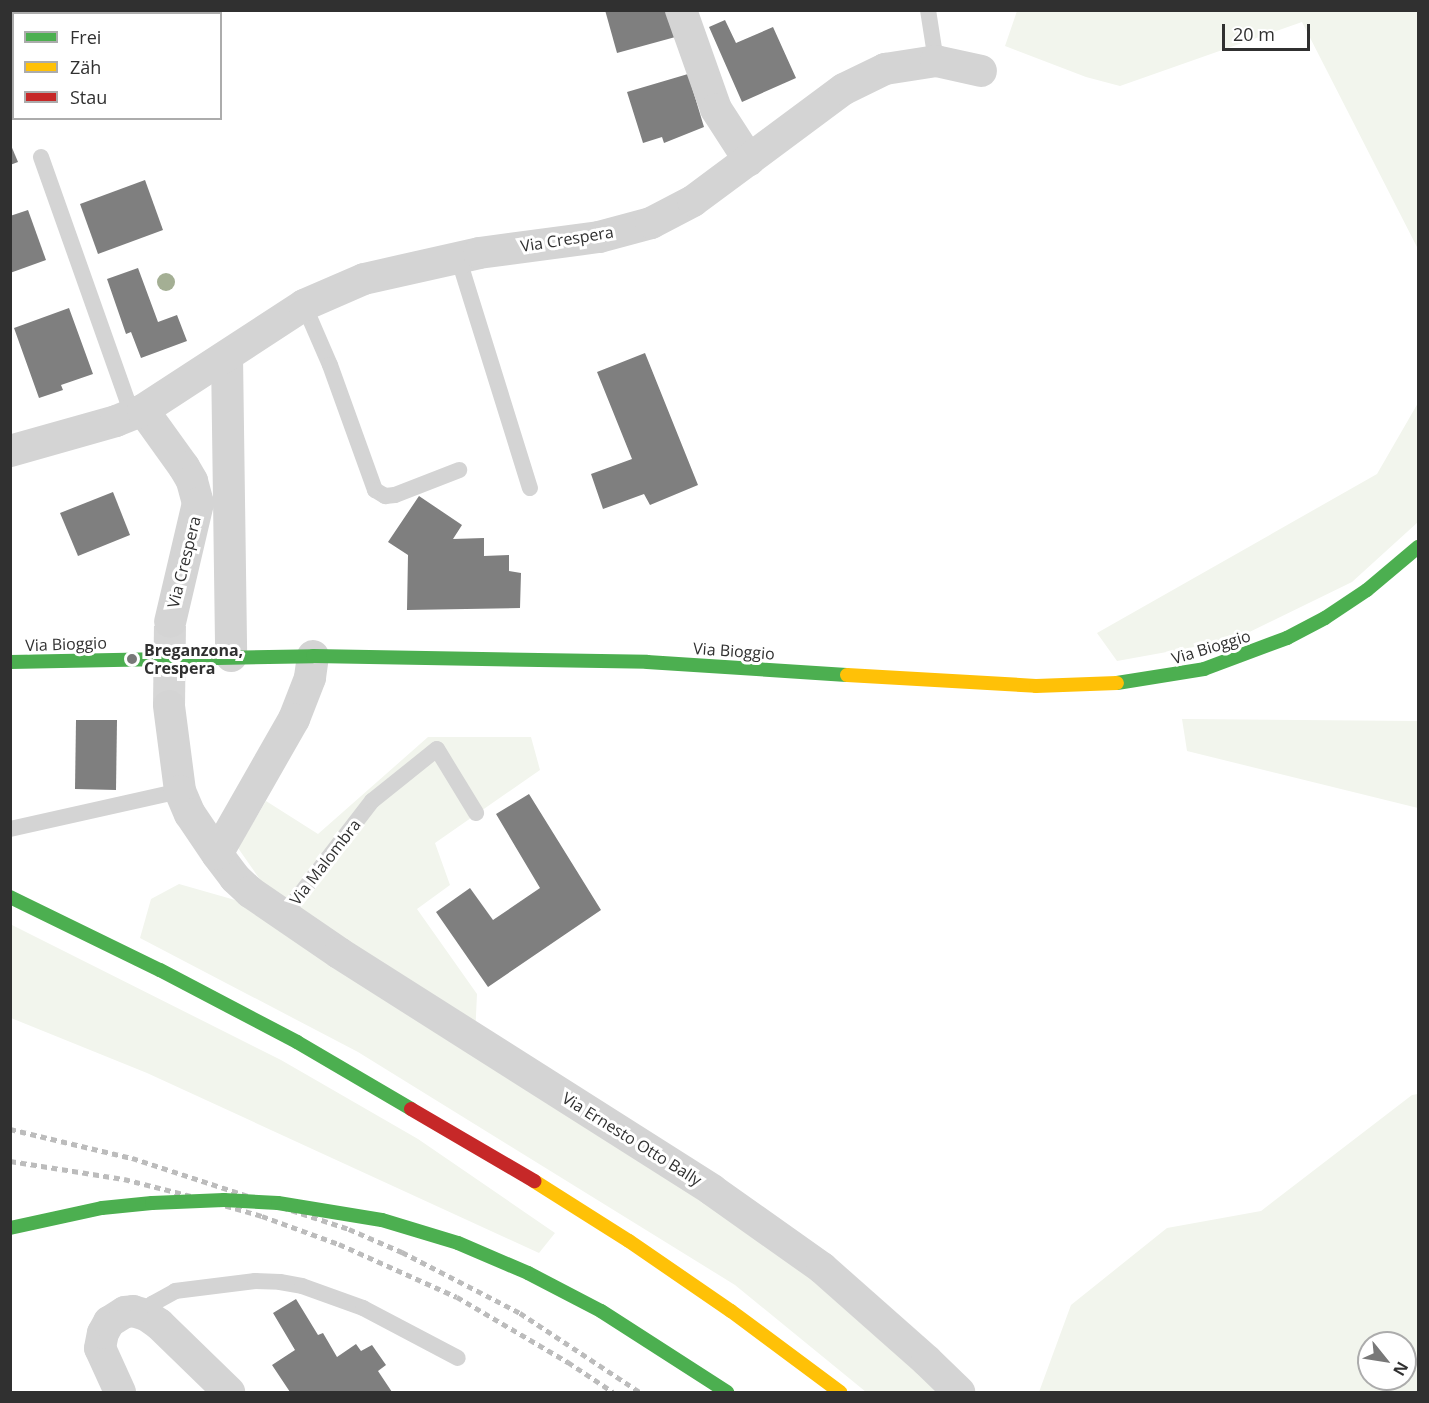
<!DOCTYPE html>
<html>
<head>
<meta charset="utf-8">
<style>
	body { margin:0 }
	#map { position:relative; width:1429px; height:1403px; overflow:hidden; background:#fff; font-family:"Open Sans",sans-serif }
	div>[style] { position:absolute }
	.green>* { inset:0; background:#f2f5ed }
	.building>* { inset:0; background:#7f7f7f }
	.street-tunnel>* { height:32px; margin-top:-16px; transform-origin:0; background:repeating-linear-gradient(90deg,#d6d6d6 0 32px,transparent 0 48px) }
	.lane>* { height:16px; margin:-8px; padding:0 8px; transform-origin:8px; border-radius:8px; background:#d4d4d4 }
	.street>* { height:32px; margin:-16px; padding:0 16px; transform-origin:16px; border-radius:16px; background:#d4d4d4 }
	.fast>* { height:14px; margin:-7px; padding:0 7px; transform-origin:7px; border-radius:7px; background:#4caf50 }
	.slow>* { height:14px; margin:-7px; padding:0 7px; transform-origin:7px; border-radius:7px; background:#ffc107 }
	.jam>* { height:14px; margin:-7px; padding:0 7px; transform-origin:7px; border-radius:7px; background:#c62828 }
	.rail>* { height:4.5px; margin-top:-2.25px; transform-origin:0; background:repeating-linear-gradient(90deg,#bcbcbc 0 6px,transparent 0 10.5px) }
	.fast-bridge>* { height:14px; margin:-7px; padding:0 7px; transform-origin:7px; border-radius:7px; background:#4caf50 }
	.trees>* { width:18px; height:18px; margin:-9px; border-radius:50%; background:#a4af94 }
	.dots>* { width:16px; height:16px; translate:-50% -50%; box-sizing:border-box; border:3px solid #fff; border-radius:50% }
	span { translate:-50% -50%; white-space:nowrap; text-align:center; line-height:1.15; -webkit-text-stroke:6px #fff; paint-order:stroke }
	.street-label { font-size:16px; color:#303030 }
	.poi-label { font-size:16px; color:#303030; font-weight:700 }
	.left { translate:0 -50%; text-align:left }
	.frame { position:absolute; inset:0; border:12px solid #303030; pointer-events:none }
	.legend { position:absolute; left:12px; top:12px; width:210px; height:108px; box-sizing:border-box; background:#fff; border:2px solid #acacac; margin:0; padding:8px 10px; list-style:none; font-size:18px; color:#303030 }
	.legend li { display:flex; align-items:center; gap:12px; height:30px }
	.legend b { width:30px; border:2px solid #acacac }
	.north { position:absolute; left:1357px; top:1331px; width:60px; height:60px; box-sizing:border-box; background:#fff; border:2px solid #acacac; border-radius:50%; rotate:120deg; font-size:16px; font-weight:700; line-height:24px; text-align:center; color:#303030 }
	.north::after { content:''; display:block; margin:auto; width:21px; height:27px; background:#787878; clip-path:polygon(50% 0,100% 100%,50% 72%,0 100%) }
	.scale { position:absolute; left:1222px; top:24px; width:88px; height:27px; box-sizing:border-box; border:3px solid #303030; border-top:0; padding-left:8px; font-size:18px; line-height:21px; white-space:nowrap; color:#303030; -webkit-text-stroke:4px #fff; paint-order:stroke }
</style>
</head>
<body>
<div id="map">
	<div class="green">
		<i style="clip-path:polygon(1017px 11px,1418px 11px,1418px 249px,1302px 22px,1120px 86px,1086px 77px,1005px 46px)"></i>
		<i style="clip-path:polygon(1418px 403px,1418px 522px,1352px 582px,1233px 640px,1117px 661px,1097px 633px,1377px 474px)"></i>
		<i style="clip-path:polygon(1182px 719px,1418px 721px,1418px 808px,1187px 751px)"></i>
		<i style="clip-path:polygon(428px 737px,531px 737px,540px 770px,435px 843px,450px 885px,417px 909px,477px 994px,475px 1037px,713px 1188px,961px 1392px,866px 1392px,735px 1285px,358px 1052px,140px 938px,151px 899px,179px 884px,284px 914px,238px 848px,266px 801px,318px 834px)"></i>
		<i style="clip-path:polygon(10px 924px,281px 1060px,418px 1139px,555px 1233px,539px 1253px,147px 1073px,11px 1018px)"></i>
		<i style="clip-path:polygon(evenodd,1418px 1094px,1418px 1392px,1039px 1392px,1071px 1305px,1167px 1228px,1261px 1211px,1412px 1095px,1418px 1094px,1369px 1343px,1405px 1343px,1405px 1379px,1369px 1379px,1369px 1343px)"></i>
	</div>
	<div class="building">
		<i style="clip-path:polygon(605px 10px,672px 10px,679px 36px,617px 53px)"></i>
		<i style="clip-path:polygon(725px 20px,736px 43px,773px 27px,796px 78px,742px 102px,709px 27px)"></i>
		<i style="clip-path:polygon(14px 63px,14px 115px,13px 115px,10px 108px,10px 64px)"></i>
		<i style="clip-path:polygon(688px 74px,704px 127px,664px 143px,662px 137px,643px 143px,627px 92px)"></i>
		<i style="clip-path:polygon(10px 143px,18px 162px,10px 165px)"></i>
		<i style="clip-path:polygon(145px 180px,163px 230px,98px 254px,80px 204px)"></i>
		<i style="clip-path:polygon(28px 210px,46px 260px,10px 273px,10px 216px)"></i>
		<i style="clip-path:polygon(138px 268px,158px 322px,177px 315px,187px 341px,141px 358px,131px 332px,126px 334px,107px 279px)"></i>
		<i style="clip-path:polygon(69px 308px,93px 374px,61px 385px,63px 390px,39px 398px,14px 328px)"></i>
		<i style="clip-path:polygon(645px 353px,698px 485px,650px 505px,644px 494px,603px 509px,591px 474px,632px 459px,597px 372px)"></i>
		<i style="clip-path:polygon(113px 492px,130px 535px,78px 556px,60px 513px)"></i>
		<i style="clip-path:polygon(419px 496px,462px 525px,453px 539px,484px 538px,484px 556px,509px 555px,509px 571px,521px 573px,520px 608px,407px 610px,408px 555px,388px 542px)"></i>
		<i style="clip-path:polygon(76px 720px,117px 720px,116px 790px,75px 789px)"></i>
		<i style="clip-path:polygon(529px 794px,601px 910px,488px 987px,436px 912px,470px 888px,493px 920px,540px 888px,496px 814px)"></i>
		<i style="clip-path:polygon(296px 1299px,318px 1335px,323px 1333px,337px 1357px,356px 1344px,361px 1351px,372px 1345px,386px 1365px,378px 1371px,392px 1392px,290px 1392px,272px 1365px,295px 1350px,273px 1313px)"></i>
	</div>
	<div class="street-tunnel">
		<i style="left:169px;top:706px;width:84px;rotate:-89.3deg"></i>
	</div>
	<div class="lane">
		<i style="left:928px;top:10px;width:52px;rotate:81.1deg"></i>
		<i style="left:41px;top:157px;width:273px;rotate:70.5deg"></i>
		<i style="left:458px;top:257px;width:242px;rotate:72.7deg"></i>
		<i style="left:304px;top:305px;width:65px;rotate:66.6deg"></i>
		<i style="left:330px;top:365px;width:133px;rotate:70.2deg"></i>
		<i style="left:375px;top:490px;width:12px;rotate:31deg"></i>
		<i style="left:385px;top:496px;width:10px;rotate:-6deg"></i>
		<i style="left:395px;top:495px;width:69px;rotate:-21.3deg"></i>
		<i style="left:10px;top:829px;width:174px;rotate:-12.6deg"></i>
		<i style="left:285px;top:914px;width:143px;rotate:-52.4deg"></i>
		<i style="left:372px;top:801px;width:83px;rotate:-38.7deg"></i>
		<i style="left:437px;top:749px;width:75px;rotate:58.6deg"></i>
		<i style="left:146px;top:1315px;width:13px;rotate:-61deg"></i>
		<i style="left:152px;top:1304px;width:26px;rotate:-29deg"></i>
		<i style="left:175px;top:1291px;width:81px;rotate:-7.1deg"></i>
		<i style="left:255px;top:1281px;width:25px;rotate:2deg"></i>
		<i style="left:280px;top:1282px;width:22px;rotate:10deg"></i>
		<i style="left:302px;top:1286px;width:65px;rotate:19.8deg"></i>
		<i style="left:363px;top:1308px;width:107px;rotate:27.8deg"></i>
	</div>
	<div class="street">
		<i style="left:681px;top:10px;width:105px;rotate:70.5deg"></i>
		<i style="left:716px;top:109px;width:61px;rotate:57.1deg"></i>
		<i style="left:227px;top:356px;width:300px;rotate:89.2deg"></i>
		<i style="left:143px;top:410px;width:70px;rotate:54.3deg"></i>
		<i style="left:184px;top:467px;width:16px;rotate:60deg"></i>
		<i style="left:192px;top:481px;width:23px;rotate:75deg"></i>
		<i style="left:198px;top:503px;width:122px;rotate:103.2deg"></i>
		<i style="left:10px;top:451px;width:110px;rotate:-15.8deg"></i>
		<i style="left:116px;top:421px;width:29px;rotate:-22deg"></i>
		<i style="left:143px;top:410px;width:192px;rotate:-33.1deg"></i>
		<i style="left:304px;top:305px;width:65px;rotate:-23.4deg"></i>
		<i style="left:364px;top:279px;width:118px;rotate:-12.7deg"></i>
		<i style="left:479px;top:253px;width:121px;rotate:-7.6deg"></i>
		<i style="left:599px;top:237px;width:54px;rotate:-15.1deg"></i>
		<i style="left:651px;top:223px;width:47px;rotate:-27.6deg"></i>
		<i style="left:693px;top:201px;width:188px;rotate:-36.6deg"></i>
		<i style="left:844px;top:89px;width:46px;rotate:-26deg"></i>
		<i style="left:885px;top:69px;width:52px;rotate:-8.9deg"></i>
		<i style="left:936px;top:61px;width:46px;rotate:12.5deg"></i>
		<i style="left:313px;top:656px;width:22px;rotate:98deg"></i>
		<i style="left:310px;top:678px;width:44px;rotate:111.3deg"></i>
		<i style="left:294px;top:719px;width:155px;rotate:119.7deg"></i>
		<i style="left:217px;top:854px;width:30px;rotate:53deg"></i>
		<i style="left:235px;top:878px;width:21px;rotate:43deg"></i>
		<i style="left:250px;top:892px;width:108px;rotate:34.4deg"></i>
		<i style="left:339px;top:953px;width:442px;rotate:32.4deg"></i>
		<i style="left:712px;top:1190px;width:135px;rotate:35.3deg"></i>
		<i style="left:822px;top:1268px;width:140px;rotate:41.5deg"></i>
		<i style="left:927px;top:1361px;width:45px;rotate:44.1deg"></i>
		<i style="left:169px;top:706px;width:86px;rotate:82.6deg"></i>
		<i style="left:180px;top:791px;width:25px;rotate:67deg"></i>
		<i style="left:190px;top:814px;width:48px;rotate:56deg"></i>
		<i style="left:120px;top:1392px;width:48px;rotate:-114.4deg"></i>
		<i style="left:100px;top:1348px;width:15px;rotate:-79deg"></i>
		<i style="left:103px;top:1333px;width:13px;rotate:-61deg"></i>
		<i style="left:109px;top:1322px;width:19px;rotate:-32deg"></i>
		<i style="left:125px;top:1312px;width:8px;rotate:-7deg"></i>
		<i style="left:133px;top:1311px;width:14px;rotate:17deg"></i>
		<i style="left:146px;top:1315px;width:16px;rotate:35deg"></i>
		<i style="left:159px;top:1324px;width:98px;rotate:44.2deg"></i>
	</div>
	<div class="fast">
		<i style="left:10px;top:662px;width:303px;rotate:-1.1deg"></i>
		<i style="left:313px;top:656px;width:334px;rotate:1deg"></i>
		<i style="left:647px;top:662px;width:200px;rotate:3.7deg"></i>
		<i style="left:1117px;top:683px;width:88px;rotate:-9.1deg"></i>
		<i style="left:1204px;top:669px;width:89px;rotate:-20.5deg"></i>
		<i style="left:1287px;top:638px;width:43px;rotate:-27.8deg"></i>
		<i style="left:1325px;top:618px;width:50px;rotate:-33.7deg"></i>
		<i style="left:1367px;top:590px;width:67px;rotate:-40.1deg"></i>
		<i style="left:10px;top:897px;width:167px;rotate:26deg"></i>
		<i style="left:160px;top:970px;width:155px;rotate:27.7deg"></i>
		<i style="left:297px;top:1042px;width:132px;rotate:30.4deg"></i>
		<i style="left:528px;top:1273px;width:82px;rotate:27.5deg"></i>
		<i style="left:601px;top:1311px;width:150px;rotate:32.7deg"></i>
	</div>
	<div class="slow">
		<i style="left:847px;top:675px;width:189px;rotate:3.3deg"></i>
		<i style="left:1036px;top:686px;width:81px;rotate:-2.1deg"></i>
		<i style="left:534px;top:1181px;width:112px;rotate:32.3deg"></i>
		<i style="left:629px;top:1241px;width:124px;rotate:34.5deg"></i>
		<i style="left:731px;top:1311px;width:136px;rotate:36.6deg"></i>
	</div>
	<div class="jam">
		<i style="left:411px;top:1109px;width:143px;rotate:30.3deg"></i>
	</div>
	<div class="rail">
		<i style="left:10px;top:1129px;width:125px;rotate:13.4deg"></i>
		<i style="left:132px;top:1158px;width:228px;rotate:18.1deg"></i>
		<i style="left:349px;top:1229px;width:58px;rotate:23.5deg"></i>
		<i style="left:402px;top:1252px;width:133px;rotate:27.3deg"></i>
		<i style="left:520px;top:1313px;width:144px;rotate:33.4deg"></i>
		<i style="left:10px;top:1161px;width:115px;rotate:9deg"></i>
		<i style="left:124px;top:1179px;width:73px;rotate:14.2deg"></i>
		<i style="left:195px;top:1197px;width:70px;rotate:15.8deg"></i>
		<i style="left:262px;top:1216px;width:82px;rotate:20deg"></i>
		<i style="left:339px;top:1244px;width:129px;rotate:24.2deg"></i>
		<i style="left:457px;top:1297px;width:129px;rotate:30.4deg"></i>
		<i style="left:568px;top:1362px;width:54px;rotate:33.7deg"></i>
	</div>
	<div class="fast-bridge">
		<i style="left:10px;top:1228px;width:94px;rotate:-12.3deg"></i>
		<i style="left:102px;top:1208px;width:50px;rotate:-5.7deg"></i>
		<i style="left:152px;top:1203px;width:72px;rotate:-2.4deg"></i>
		<i style="left:224px;top:1200px;width:54px;rotate:3.2deg"></i>
		<i style="left:278px;top:1203px;width:105px;rotate:9.3deg"></i>
		<i style="left:382px;top:1220px;width:79px;rotate:16.8deg"></i>
		<i style="left:458px;top:1243px;width:76px;rotate:23.2deg"></i>
	</div>
	<div class="trees">
		<i style="left:166px;top:282px"></i>
	</div>
	<div class="dots">
		<i style="left:132px;top:659px;background:#787878"></i>
	</div>
	<div class="street-label">
		<span style="left:567px;top:239px;rotate:-9deg">Via Crespera</span>
		<span style="left:184px;top:562px;rotate:-76deg">Via Crespera</span>
		<span style="left:66px;top:644px;rotate:-2deg">Via Bioggio</span>
		<span style="left:1211px;top:647px;rotate:-17deg">Via Bioggio</span>
		<span style="left:734px;top:651px;rotate:4deg">Via Bioggio</span>
		<span style="left:325px;top:862px;rotate:-52deg">Via Malombra</span>
		<span style="left:632px;top:1139px;rotate:32deg">Via Ernesto Otto Bally</span>
	</div>
	<div class="poi-label">
		<span class="left" style="left:144px;top:659px">Breganzona,<br>Crespera</span>
	</div>
	<div class="frame"></div>
	<ul class="legend">
	<li><b style="height:8px;background:#4caf50"></b>Frei</li>
	<li><b style="height:8px;background:#ffc107"></b>Zäh</li>
	<li><b style="height:8px;background:#c62828"></b>Stau</li>
	</ul>
	<div class="north">N</div>
	<div class="scale">20 m</div>
</div>
</body>
</html>
